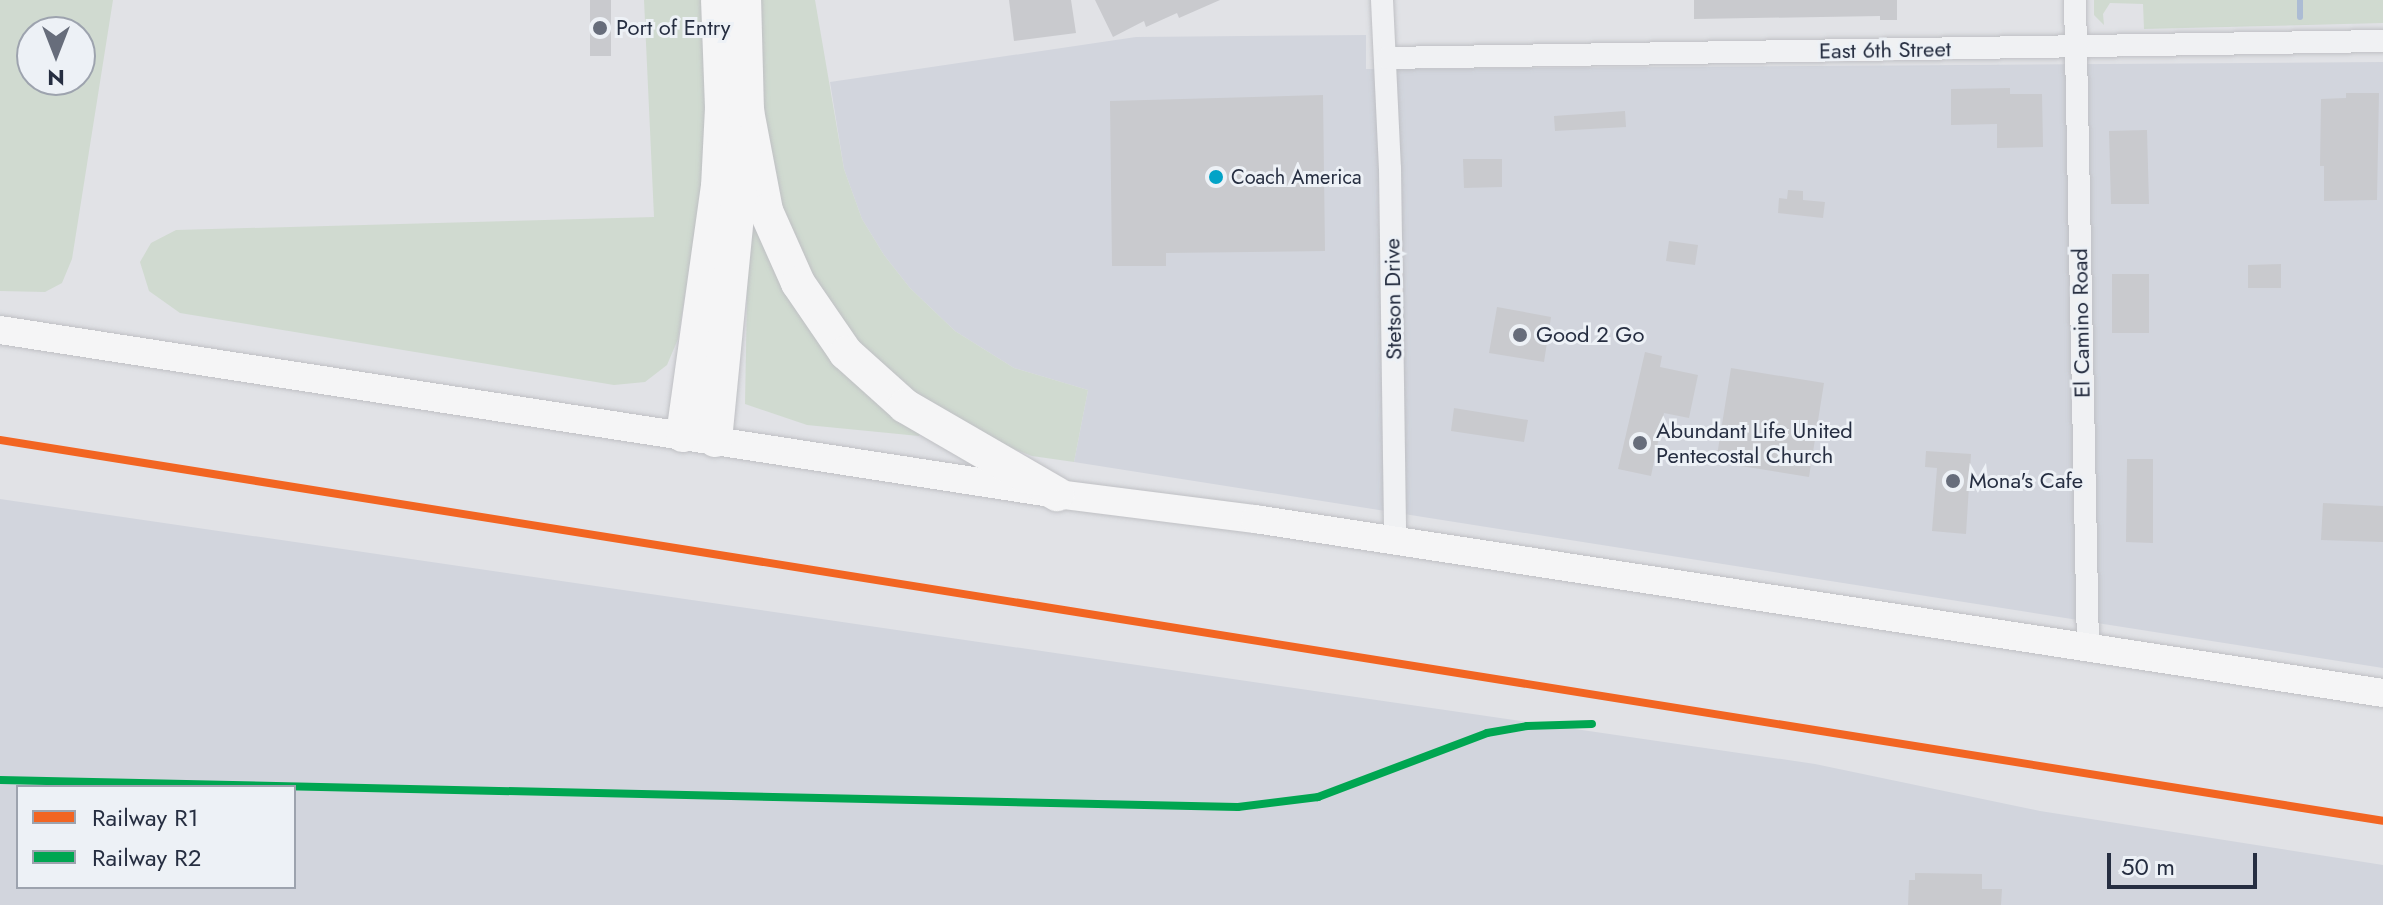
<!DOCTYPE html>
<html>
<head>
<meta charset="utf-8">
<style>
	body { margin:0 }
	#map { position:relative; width:2383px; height:905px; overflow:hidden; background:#e1e2e6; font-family:Jost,sans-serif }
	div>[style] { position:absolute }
	.built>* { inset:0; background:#d2d5dd }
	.green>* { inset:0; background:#d0dad0 }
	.stream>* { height:6px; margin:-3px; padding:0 3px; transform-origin:3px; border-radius:3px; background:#acbcd4 }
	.building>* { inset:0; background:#c9cace }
	.roads { filter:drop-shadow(0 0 2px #bfc0c4) drop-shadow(0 0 2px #bfc0c4) }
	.minor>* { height:22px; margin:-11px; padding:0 11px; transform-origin:11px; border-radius:11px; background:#f0f1f3 }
	.major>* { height:28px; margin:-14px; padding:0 14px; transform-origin:14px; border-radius:14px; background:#f5f5f6 }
	.highway>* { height:34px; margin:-17px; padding:0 17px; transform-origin:17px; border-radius:17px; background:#f5f5f6 }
	.rail-1>* { height:8px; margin:-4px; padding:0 4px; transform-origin:4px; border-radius:4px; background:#f26522 }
	.rail-2>* { height:8px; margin:-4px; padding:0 4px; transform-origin:4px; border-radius:4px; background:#00a651 }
	.dots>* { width:22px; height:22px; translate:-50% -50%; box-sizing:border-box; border:4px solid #edf1f6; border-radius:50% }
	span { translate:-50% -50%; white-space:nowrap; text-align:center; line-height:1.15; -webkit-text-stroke:6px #edf1f6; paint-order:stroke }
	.bus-label { font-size:20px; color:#262e41 }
	.left { translate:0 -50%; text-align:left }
	.poi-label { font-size:22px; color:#262e41 }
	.street-label { font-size:22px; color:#262e41 }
	.legend { position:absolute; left:16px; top:785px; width:280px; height:104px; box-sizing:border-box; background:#edf1f6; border:2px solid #9da3ae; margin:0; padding:10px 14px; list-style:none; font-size:24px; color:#262e41 }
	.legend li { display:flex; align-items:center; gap:16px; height:40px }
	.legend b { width:40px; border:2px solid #9da3ae }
	.north { position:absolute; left:16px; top:16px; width:80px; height:80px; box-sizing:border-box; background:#edf1f6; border:2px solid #9da3ae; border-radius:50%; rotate:180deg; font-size:22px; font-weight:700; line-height:32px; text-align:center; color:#262e41 }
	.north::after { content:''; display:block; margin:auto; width:28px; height:36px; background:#676d7b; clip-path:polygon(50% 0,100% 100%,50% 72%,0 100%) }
	.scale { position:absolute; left:2107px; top:853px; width:150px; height:36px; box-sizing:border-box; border:4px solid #262e41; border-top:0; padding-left:10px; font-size:24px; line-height:28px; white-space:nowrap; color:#262e41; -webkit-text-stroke:6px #edf1f6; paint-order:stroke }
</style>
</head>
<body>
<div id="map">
	<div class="built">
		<i style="clip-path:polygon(1366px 35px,1366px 69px,2383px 62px,2383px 668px,1074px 462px,1088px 390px,1014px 368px,955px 331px,910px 288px,884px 255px,862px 219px,844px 169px,830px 82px,1136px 37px)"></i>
		<i style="clip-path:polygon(evenodd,0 499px,1815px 764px,2040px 811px,2383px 865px,2383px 905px,0 905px,0 499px,18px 787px,294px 787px,294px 887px,18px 887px,18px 787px)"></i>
	</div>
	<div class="green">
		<i style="clip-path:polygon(evenodd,0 0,113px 0,72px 259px,62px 283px,45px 292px,0 291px,0 0,80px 32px,80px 80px,32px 80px,32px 32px,80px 32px)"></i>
		<i style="clip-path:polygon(644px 0,706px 0,708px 100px,701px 195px,678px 339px,667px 365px,645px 382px,614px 385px,180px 313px,149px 291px,140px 262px,151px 243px,176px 230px,654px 217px)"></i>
		<i style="clip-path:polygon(758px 0,815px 0,844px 169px,862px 219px,884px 255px,910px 288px,955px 331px,1014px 368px,1088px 390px,1074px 462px,1032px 456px,975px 434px,914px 397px,856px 345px,807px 279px,774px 207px,762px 144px)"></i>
		<i style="clip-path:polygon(2094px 0,2383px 0,2383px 23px,2144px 29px,2143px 4px,2110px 3px,2103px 14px,2104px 25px,2094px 15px)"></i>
		<i style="clip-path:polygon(749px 189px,920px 429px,919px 436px,807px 425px,745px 404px)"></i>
	</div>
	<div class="stream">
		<i style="left:2300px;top:0;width:17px;rotate:90deg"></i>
	</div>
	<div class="building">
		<i style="clip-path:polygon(590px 0,611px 0,611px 56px,590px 56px)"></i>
		<i style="clip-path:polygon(1009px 0,1071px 0,1076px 33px,1014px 41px)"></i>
		<i style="clip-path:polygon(1095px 0,1220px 0,1179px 18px,1177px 13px,1146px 27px,1144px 21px,1113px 37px)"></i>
		<i style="clip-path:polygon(1694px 0,1897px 0,1897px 20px,1880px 20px,1880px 16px,1694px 19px)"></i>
		<i style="clip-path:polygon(2010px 88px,2010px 94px,2042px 94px,2043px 147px,1997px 148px,1997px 124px,1951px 125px,1951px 89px)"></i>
		<i style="clip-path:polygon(2346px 93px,2379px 93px,2377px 200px,2324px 201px,2324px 166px,2320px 166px,2321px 99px,2346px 98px)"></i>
		<i style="clip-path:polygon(1323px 95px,1325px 251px,1166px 253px,1166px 266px,1112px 266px,1110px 101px)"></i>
		<i style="clip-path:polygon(1625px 111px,1626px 127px,1555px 131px,1554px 116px)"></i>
		<i style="clip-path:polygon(2147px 130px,2149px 204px,2111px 204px,2109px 131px)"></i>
		<i style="clip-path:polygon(1463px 159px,1502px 159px,1502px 187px,1464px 188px)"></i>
		<i style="clip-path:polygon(1788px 190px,1803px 191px,1803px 200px,1825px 202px,1823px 218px,1778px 213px,1779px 198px,1787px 199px)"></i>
		<i style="clip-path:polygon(1669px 241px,1698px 245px,1695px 265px,1666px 261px)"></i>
		<i style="clip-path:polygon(2281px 264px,2281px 288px,2248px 288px,2248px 265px)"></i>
		<i style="clip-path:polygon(2112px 274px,2149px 274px,2149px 333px,2112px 333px)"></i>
		<i style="clip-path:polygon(1497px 307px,1551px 317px,1544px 362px,1489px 353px)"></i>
		<i style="clip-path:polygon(1645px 352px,1662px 356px,1660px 367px,1698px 375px,1689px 418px,1664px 413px,1651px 476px,1618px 469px)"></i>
		<i style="clip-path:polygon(1731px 368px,1824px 383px,1809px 477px,1716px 462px)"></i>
		<i style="clip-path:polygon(1454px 408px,1528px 420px,1524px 442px,1451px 431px)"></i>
		<i style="clip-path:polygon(1926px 451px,1971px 454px,1966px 534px,1932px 531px,1937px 468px,1925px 467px)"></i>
		<i style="clip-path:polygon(2127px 459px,2153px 459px,2153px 543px,2126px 542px)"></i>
		<i style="clip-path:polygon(2323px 503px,2383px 506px,2383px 542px,2321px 540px)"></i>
		<i style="clip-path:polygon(1915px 873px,1982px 874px,1982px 889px,2002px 889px,2001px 905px,1908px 905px,1909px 880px,1915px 880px)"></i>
	</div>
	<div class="roads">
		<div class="minor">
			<i style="left:1382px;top:0;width:169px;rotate:87.3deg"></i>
			<i style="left:1390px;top:169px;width:372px;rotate:89.2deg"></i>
			<i style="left:2075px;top:0;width:646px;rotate:88.85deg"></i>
			<i style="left:1387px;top:58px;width:996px;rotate:-0.98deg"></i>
		</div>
		<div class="major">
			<i style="left:0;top:330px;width:1070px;rotate:8.82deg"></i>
			<i style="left:1057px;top:494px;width:200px;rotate:7.2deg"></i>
			<i style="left:1255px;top:519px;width:1141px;rotate:8.77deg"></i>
		</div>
		<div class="highway">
			<i style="left:747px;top:111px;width:102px;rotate:79.2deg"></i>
			<i style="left:766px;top:211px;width:79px;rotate:66deg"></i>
			<i style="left:798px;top:283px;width:85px;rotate:55.6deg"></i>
			<i style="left:846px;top:353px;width:79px;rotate:41.9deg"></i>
			<i style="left:905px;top:406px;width:176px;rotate:30.1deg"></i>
			<i style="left:683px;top:435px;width:250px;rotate:-82deg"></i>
			<i style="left:718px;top:187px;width:79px;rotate:-87.1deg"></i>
			<i style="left:722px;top:108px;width:108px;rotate:-92.1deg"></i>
			<i style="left:715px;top:440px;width:331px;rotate:-84.4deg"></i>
			<i style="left:747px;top:111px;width:111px;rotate:-91.5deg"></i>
		</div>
	</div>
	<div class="rail-1">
		<i style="left:0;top:440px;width:2413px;rotate:9.08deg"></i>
	</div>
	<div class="rail-2">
		<i style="left:0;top:780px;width:1238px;rotate:1.25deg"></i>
		<i style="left:1238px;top:807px;width:81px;rotate:-7.1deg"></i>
		<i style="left:1318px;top:797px;width:181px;rotate:-20.7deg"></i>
		<i style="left:1487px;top:733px;width:41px;rotate:-9.9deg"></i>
		<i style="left:1527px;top:726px;width:65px;rotate:-1.8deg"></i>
	</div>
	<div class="dots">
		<i style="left:600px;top:28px;background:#676d7b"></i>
		<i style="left:1216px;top:177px;background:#02a3c7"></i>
		<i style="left:1520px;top:335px;background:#676d7b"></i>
		<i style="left:1640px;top:443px;background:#676d7b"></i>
		<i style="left:1953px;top:481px;background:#676d7b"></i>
	</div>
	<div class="bus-label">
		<span class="left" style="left:1231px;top:177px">Coach America</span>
	</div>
	<div class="poi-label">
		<span class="left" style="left:616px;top:28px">Port of Entry</span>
		<span class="left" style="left:1536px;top:335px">Good 2 Go</span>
		<span class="left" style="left:1656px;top:443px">Abundant Life United<br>Pentecostal Church</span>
		<span class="left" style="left:1969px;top:481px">Mona's Cafe</span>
	</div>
	<div class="street-label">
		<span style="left:1885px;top:50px;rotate:-1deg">East 6th Street</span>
		<span style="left:1393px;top:299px;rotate:-91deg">Stetson Drive</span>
		<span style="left:2081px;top:323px;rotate:-91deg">El Camino Road</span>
	</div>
	<ul class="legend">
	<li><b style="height:10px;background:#f26522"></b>Railway R1</li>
	<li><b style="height:10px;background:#00a651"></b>Railway R2</li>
	</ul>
	<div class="north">N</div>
	<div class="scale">50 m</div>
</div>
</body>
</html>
